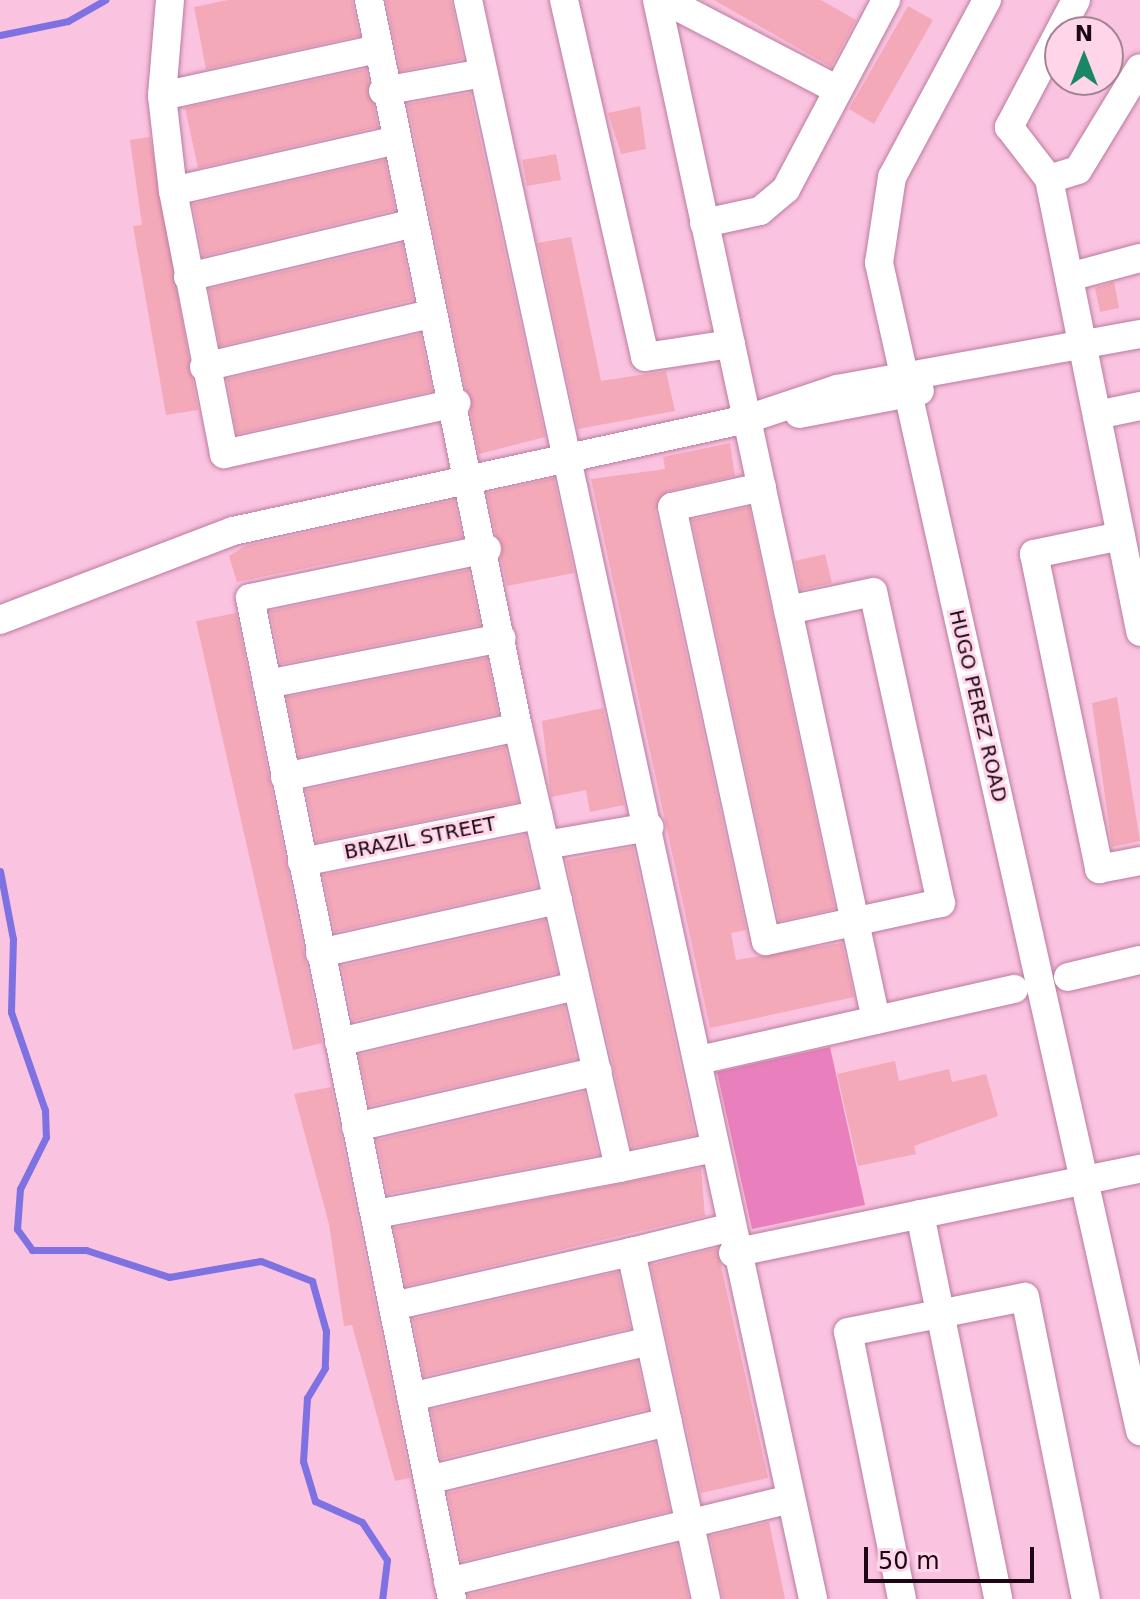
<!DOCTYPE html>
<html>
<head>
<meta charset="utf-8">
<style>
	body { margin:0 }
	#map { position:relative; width:1140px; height:1599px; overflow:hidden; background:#fac3e0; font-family:"DejaVu Sans",sans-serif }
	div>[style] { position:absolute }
	.green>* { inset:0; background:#e980bd }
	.stream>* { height:7px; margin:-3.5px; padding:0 3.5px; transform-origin:3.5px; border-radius:3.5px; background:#7e71e1 }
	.building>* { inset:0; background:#f4a9b9 }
	.roads { filter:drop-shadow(0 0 2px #bb7b9e) drop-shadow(0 0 2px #bb7b9e) }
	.minor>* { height:28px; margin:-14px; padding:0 14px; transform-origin:14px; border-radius:14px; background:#fff }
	span { translate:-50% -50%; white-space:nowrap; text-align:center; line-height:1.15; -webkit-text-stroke:6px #ffd5ea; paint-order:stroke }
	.street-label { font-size:20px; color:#1d0714 }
	.north { position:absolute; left:1044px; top:16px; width:80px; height:80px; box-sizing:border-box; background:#ffd5ea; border:2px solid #a58394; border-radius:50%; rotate:0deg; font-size:22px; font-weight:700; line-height:32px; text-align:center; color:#1d0714 }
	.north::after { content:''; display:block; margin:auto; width:28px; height:36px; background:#1b8663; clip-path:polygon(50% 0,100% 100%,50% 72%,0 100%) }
	.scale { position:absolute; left:864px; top:1547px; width:170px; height:36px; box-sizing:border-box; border:4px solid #1d0714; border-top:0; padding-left:10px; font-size:24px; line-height:28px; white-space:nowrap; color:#1d0714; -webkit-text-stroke:6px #ffd5ea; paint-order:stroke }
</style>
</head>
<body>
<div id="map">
	<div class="green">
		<i style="clip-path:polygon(830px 1047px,865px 1205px,752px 1229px,717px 1072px)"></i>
	</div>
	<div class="stream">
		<i style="left:0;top:35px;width:69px;rotate:-11.6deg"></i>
		<i style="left:68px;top:21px;width:43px;rotate:-29.6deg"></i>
		<i style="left:0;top:871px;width:69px;rotate:79.2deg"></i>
		<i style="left:13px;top:939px;width:73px;rotate:91.6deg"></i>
		<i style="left:11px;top:1012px;width:104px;rotate:70.9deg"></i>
		<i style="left:45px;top:1110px;width:27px;rotate:88deg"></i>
		<i style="left:46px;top:1137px;width:58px;rotate:116.6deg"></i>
		<i style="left:20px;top:1189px;width:40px;rotate:94.3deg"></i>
		<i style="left:17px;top:1229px;width:26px;rotate:54deg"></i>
		<i style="left:32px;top:1250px;width:54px"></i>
		<i style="left:86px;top:1250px;width:87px;rotate:18deg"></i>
		<i style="left:169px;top:1277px;width:93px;rotate:-9.9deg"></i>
		<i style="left:261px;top:1261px;width:55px;rotate:21.4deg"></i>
		<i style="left:312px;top:1281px;width:52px;rotate:74.4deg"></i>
		<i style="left:326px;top:1331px;width:37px;rotate:92deg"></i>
		<i style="left:325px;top:1368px;width:35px;rotate:121deg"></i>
		<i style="left:307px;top:1398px;width:63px;rotate:93.6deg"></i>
		<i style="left:303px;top:1461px;width:42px;rotate:73.3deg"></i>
		<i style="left:315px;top:1501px;width:51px;rotate:24.1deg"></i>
		<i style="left:362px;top:1522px;width:45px;rotate:56.7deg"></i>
		<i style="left:387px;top:1560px;width:39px;rotate:97deg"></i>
	</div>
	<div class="building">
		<i style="clip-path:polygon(228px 0,352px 0,359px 36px,206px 69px,194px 7px)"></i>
		<i style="clip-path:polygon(386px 0,451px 0,463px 59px,401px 71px)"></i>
		<i style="clip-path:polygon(714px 0,821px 0,856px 20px,831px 67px)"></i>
		<i style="clip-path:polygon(908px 6px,933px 20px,874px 124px,849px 109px)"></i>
		<i style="clip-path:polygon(366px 69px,378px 127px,198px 168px,185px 108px)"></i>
		<i style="clip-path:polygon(470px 93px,545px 437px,479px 454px,408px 104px)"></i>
		<i style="clip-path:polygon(640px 106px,646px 149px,621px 154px,608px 113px)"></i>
		<i style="clip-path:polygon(150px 137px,198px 410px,166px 415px,133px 226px,142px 225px,130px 140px)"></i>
		<i style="clip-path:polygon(556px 154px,561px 180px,527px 186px,522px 160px)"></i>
		<i style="clip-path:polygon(385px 160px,395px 210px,203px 256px,193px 204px)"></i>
		<i style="clip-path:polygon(571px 237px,601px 381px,666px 371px,675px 411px,578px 429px,538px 243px)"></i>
		<i style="clip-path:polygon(402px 244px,413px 300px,220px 346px,209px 289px)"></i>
		<i style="clip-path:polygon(1114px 282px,1119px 308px,1100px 312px,1095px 288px)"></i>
		<i style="clip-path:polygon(420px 334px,432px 391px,237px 434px,227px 379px)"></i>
		<i style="clip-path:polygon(730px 443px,735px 476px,668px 491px,655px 510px,746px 930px,731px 933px,736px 960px,842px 943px,854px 997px,710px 1028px,591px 479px,665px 469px,663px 457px)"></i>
		<i style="clip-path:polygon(554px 478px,574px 573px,507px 586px,487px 493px)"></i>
		<i style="clip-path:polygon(454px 500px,462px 537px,237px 582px,229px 556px,245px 546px)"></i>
		<i style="clip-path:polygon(749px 507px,835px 909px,779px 921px,692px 520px)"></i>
		<i style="clip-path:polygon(825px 554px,832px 583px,801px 590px,795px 561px)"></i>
		<i style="clip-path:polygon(468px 570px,480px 625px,281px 664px,270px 611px)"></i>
		<i style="clip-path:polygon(236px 613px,322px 1043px,293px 1050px,196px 621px)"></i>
		<i style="clip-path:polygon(487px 658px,498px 714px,299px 757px,287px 697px)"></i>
		<i style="clip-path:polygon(1117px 697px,1140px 841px,1112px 847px,1092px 703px)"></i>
		<i style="clip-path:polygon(603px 708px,624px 805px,590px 812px,586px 790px,551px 797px,542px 721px)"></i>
		<i style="clip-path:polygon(505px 747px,518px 802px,317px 842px,306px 790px)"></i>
		<i style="clip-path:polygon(525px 835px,537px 887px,335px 932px,323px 875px)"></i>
		<i style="clip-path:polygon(633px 847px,695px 1135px,632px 1148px,566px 860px)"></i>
		<i style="clip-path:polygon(545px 920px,557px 973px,353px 1021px,342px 966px)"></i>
		<i style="clip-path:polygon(564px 1006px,576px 1059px,370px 1106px,359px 1055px)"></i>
		<i style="clip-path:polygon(895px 1061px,899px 1081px,949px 1069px,952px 1082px,986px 1074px,998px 1116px,914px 1146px,916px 1154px,858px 1166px,837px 1074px)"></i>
		<i style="clip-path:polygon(331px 1087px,410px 1478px,395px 1481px,352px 1325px,344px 1326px,329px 1224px,294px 1094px)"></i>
		<i style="clip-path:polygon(584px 1092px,598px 1155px,388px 1194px,377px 1140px)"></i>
		<i style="clip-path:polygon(701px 1168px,705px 1216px,406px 1286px,394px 1228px)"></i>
		<i style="clip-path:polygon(717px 1248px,768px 1478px,701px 1493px,651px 1265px)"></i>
		<i style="clip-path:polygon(618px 1272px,630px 1328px,424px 1376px,413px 1319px)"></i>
		<i style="clip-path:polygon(637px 1361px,648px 1409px,441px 1459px,431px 1410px)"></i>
		<i style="clip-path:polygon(655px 1443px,670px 1511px,462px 1561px,448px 1493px)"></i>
		<i style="clip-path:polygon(769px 1522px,785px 1599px,723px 1599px,710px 1536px)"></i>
		<i style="clip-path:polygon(677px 1544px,689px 1599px,469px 1599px,468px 1595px)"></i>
	</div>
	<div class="roads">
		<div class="minor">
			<i style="left:170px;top:0;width:96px;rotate:94.8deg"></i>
			<i style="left:162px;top:96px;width:96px;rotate:83.4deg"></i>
			<i style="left:173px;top:191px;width:268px;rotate:79deg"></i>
			<i style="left:224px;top:454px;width:238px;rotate:-12.4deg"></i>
			<i style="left:369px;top:0;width:742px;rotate:78.42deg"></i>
			<i style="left:518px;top:727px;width:452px;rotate:77.1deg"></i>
			<i style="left:619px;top:1168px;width:248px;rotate:169.3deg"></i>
			<i style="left:468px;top:0;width:1636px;rotate:77.82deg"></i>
			<i style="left:564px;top:0;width:366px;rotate:77.2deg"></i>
			<i style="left:645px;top:357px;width:87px;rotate:-8.6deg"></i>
			<i style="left:657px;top:0;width:1043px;rotate:77.88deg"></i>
			<i style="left:665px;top:0;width:193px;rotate:27.5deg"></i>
			<i style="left:987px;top:0;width:201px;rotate:118.2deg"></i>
			<i style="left:892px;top:177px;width:87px;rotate:98.6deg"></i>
			<i style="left:879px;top:263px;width:1197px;rotate:77.4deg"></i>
			<i style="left:1076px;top:0;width:144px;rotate:117.8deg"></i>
			<i style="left:1009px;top:127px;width:66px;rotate:52.4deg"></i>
			<i style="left:1049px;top:179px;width:462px;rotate:78.6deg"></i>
			<i style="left:383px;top:91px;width:102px;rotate:-10.2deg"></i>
			<i style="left:162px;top:96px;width:220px;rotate:-12.3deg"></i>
			<i style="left:1049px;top:179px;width:30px;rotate:-17deg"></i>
			<i style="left:1078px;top:170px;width:119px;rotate:-58.7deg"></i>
			<i style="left:173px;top:191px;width:226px;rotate:-12.8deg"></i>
			<i style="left:704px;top:223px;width:57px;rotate:-12.1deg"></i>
			<i style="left:760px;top:211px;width:34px;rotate:-40deg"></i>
			<i style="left:786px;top:189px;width:214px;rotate:-62.1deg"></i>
			<i style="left:188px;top:277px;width:229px;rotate:-13.4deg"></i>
			<i style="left:1069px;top:277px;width:73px;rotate:-15deg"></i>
			<i style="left:204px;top:367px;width:232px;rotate:-13.2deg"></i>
			<i style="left:799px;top:414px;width:123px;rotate:-10.8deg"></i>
			<i style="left:1097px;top:415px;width:44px;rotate:-11.8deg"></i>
			<i style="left:762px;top:487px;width:92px;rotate:167.5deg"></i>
			<i style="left:672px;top:507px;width:444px;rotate:77.8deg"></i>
			<i style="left:766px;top:941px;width:179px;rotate:-12.3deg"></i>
			<i style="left:941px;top:903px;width:318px;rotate:-102.3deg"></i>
			<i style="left:873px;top:592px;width:87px;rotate:168deg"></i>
			<i style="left:1121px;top:536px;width:89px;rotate:168.3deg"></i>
			<i style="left:1034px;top:554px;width:322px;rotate:78.3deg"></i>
			<i style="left:1099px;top:869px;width:42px;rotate:-11deg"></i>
			<i style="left:0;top:620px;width:249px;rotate:-20.9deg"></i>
			<i style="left:233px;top:531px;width:526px;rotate:-12.29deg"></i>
			<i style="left:747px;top:419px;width:95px;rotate:-18.4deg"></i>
			<i style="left:837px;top:389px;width:308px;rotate:-10.3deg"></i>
			<i style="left:267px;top:684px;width:239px;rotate:-11.1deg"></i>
			<i style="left:285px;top:777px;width:238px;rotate:-12.1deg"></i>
			<i style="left:545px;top:845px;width:106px;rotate:-9.8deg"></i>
			<i style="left:302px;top:862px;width:241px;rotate:-11.3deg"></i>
			<i style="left:320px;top:953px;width:244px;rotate:-12.6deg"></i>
			<i style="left:1068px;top:977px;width:74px;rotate:-13.3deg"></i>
			<i style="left:339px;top:1042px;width:243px;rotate:-13.3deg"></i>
			<i style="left:699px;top:1060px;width:323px;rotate:-12.7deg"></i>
			<i style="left:356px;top:1127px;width:248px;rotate:-13deg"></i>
			<i style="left:619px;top:1168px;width:97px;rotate:-11.9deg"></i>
			<i style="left:920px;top:1214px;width:393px;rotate:78.5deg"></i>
			<i style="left:631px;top:1252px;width:100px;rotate:-13.9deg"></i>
			<i style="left:733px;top:1253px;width:416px;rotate:-11.7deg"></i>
			<i style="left:393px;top:1306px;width:244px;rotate:-12.8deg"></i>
			<i style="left:631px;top:1252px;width:355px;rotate:77.8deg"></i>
			<i style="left:411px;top:1397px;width:245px;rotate:-13.2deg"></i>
			<i style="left:428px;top:1480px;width:247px;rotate:-13.6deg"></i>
			<i style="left:448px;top:1582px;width:352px;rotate:-13.6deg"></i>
			<i style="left:452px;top:1599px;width:1021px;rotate:-101.41deg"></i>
			<i style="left:250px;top:598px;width:242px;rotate:-11.7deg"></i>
			<i style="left:902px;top:1599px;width:272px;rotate:-101.4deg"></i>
			<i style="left:848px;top:1332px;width:180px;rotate:-11.2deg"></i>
			<i style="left:1025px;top:1297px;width:308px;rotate:78.6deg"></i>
		</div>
	</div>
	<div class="street-label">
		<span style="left:978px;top:706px;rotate:77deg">HUGO PEREZ ROAD</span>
		<span style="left:420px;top:838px;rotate:-11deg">BRAZIL STREET</span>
	</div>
	<div class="north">N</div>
	<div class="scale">50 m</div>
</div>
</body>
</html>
